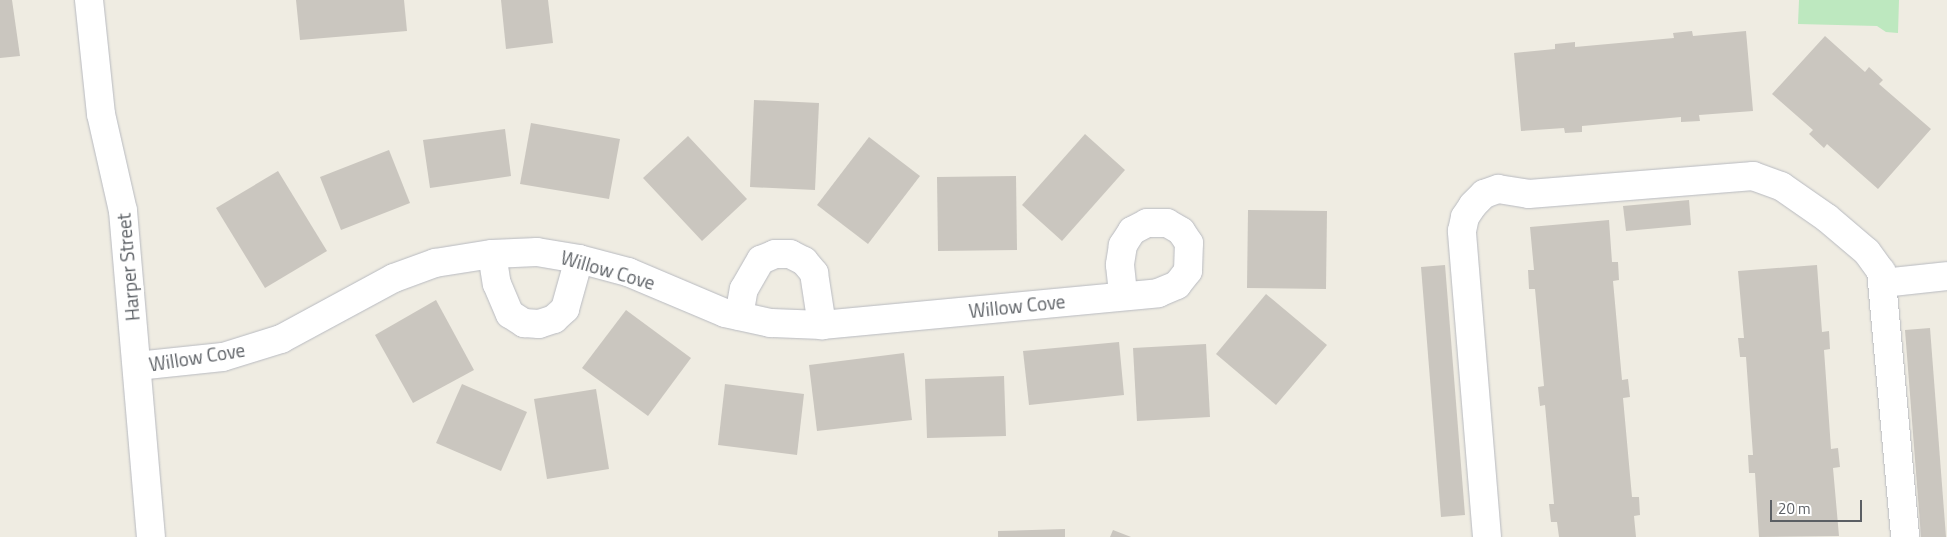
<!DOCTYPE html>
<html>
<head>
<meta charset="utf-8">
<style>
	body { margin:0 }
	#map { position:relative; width:1947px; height:537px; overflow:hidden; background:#efece2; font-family:"Titillium Web",sans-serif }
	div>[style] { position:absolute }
	.green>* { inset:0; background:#bde8bf }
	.building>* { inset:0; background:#cac6bf }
	.roads { filter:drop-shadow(0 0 1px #b8bac0) drop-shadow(0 0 1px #b8bac0) }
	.minor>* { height:28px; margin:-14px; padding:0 14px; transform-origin:14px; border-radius:14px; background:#fff }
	span { translate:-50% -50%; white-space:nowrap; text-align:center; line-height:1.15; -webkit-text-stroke:5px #fff; paint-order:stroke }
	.street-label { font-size:19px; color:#5b5f64 }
	.scale { position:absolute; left:1770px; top:500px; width:92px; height:22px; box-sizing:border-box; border:2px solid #5b5f64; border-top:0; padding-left:6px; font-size:15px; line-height:18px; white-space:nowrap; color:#5b5f64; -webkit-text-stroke:4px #fff; paint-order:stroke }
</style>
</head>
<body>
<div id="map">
	<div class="green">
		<i style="clip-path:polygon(1799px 0,1899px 0,1898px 33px,1886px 32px,1877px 26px,1798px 24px)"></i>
	</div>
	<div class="building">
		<i style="clip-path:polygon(0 0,12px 0,20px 56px,0 58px)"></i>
		<i style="clip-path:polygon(296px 0,404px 0,407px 31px,300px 40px)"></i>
		<i style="clip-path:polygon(501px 0,548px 0,553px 43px,506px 49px)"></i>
		<i style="clip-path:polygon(1692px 31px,1693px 36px,1746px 31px,1753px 111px,1699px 115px,1700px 121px,1681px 122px,1681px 117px,1582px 126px,1582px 132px,1565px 133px,1564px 128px,1521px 131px,1514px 53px,1555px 49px,1555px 44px,1575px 42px,1575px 47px,1674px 38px,1673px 33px)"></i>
		<i style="clip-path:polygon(1825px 36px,1865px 72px,1869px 67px,1883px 80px,1879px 84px,1931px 129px,1878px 189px,1827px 144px,1824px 148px,1809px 134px,1813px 130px,1772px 94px)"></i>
		<i style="clip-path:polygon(754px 100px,819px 103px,815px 190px,750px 187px)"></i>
		<i style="clip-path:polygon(531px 123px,620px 139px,609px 199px,520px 184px)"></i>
		<i style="clip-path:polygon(505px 129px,511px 176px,430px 188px,423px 140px)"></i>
		<i style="clip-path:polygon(1085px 134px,1125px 170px,1062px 241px,1022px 205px)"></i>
		<i style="clip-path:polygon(688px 136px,747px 199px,702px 241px,643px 178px)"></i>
		<i style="clip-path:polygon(869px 137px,920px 176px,868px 244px,817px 205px)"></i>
		<i style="clip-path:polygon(389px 150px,410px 203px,341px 230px,320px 177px)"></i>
		<i style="clip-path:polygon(278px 171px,327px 251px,265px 288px,216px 208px)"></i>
		<i style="clip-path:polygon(1016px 176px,1017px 250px,938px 251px,937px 177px)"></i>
		<i style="clip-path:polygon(1689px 200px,1691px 225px,1626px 231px,1623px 206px)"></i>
		<i style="clip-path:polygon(1248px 210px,1327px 211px,1326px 289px,1247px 288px)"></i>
		<i style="clip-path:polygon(1609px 220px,1612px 262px,1618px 262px,1619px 280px,1613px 281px,1622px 380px,1628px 379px,1630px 397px,1623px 398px,1632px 497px,1639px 497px,1640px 515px,1634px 516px,1636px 537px,1559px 537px,1557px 522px,1551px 522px,1549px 504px,1554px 504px,1545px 405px,1540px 406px,1538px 387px,1544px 386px,1535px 289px,1529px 289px,1528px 270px,1534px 270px,1530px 227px)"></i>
		<i style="clip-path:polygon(1445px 265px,1465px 515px,1441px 517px,1421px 267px)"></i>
		<i style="clip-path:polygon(1817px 265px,1822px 332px,1829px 331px,1830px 349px,1824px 350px,1831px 449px,1838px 448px,1840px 467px,1833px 468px,1839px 536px,1759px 537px,1755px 473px,1749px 473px,1748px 455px,1753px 455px,1746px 357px,1740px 357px,1738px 338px,1744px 338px,1738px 271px)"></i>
		<i style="clip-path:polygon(1266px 294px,1327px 345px,1276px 405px,1216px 354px)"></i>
		<i style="clip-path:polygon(436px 300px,474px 370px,413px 403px,375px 335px)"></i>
		<i style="clip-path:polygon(626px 310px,691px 358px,648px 416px,582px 368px)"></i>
		<i style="clip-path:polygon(1930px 328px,1946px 537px,1921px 537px,1905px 330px)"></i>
		<i style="clip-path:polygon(1119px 342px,1124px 395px,1029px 405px,1023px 351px)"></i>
		<i style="clip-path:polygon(1206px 344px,1210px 417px,1137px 421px,1133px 348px)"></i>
		<i style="clip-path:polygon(904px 353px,912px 420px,817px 431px,809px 365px)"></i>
		<i style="clip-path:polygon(1004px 376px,1006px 436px,927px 438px,925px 379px)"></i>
		<i style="clip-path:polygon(462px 384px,527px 412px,501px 471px,436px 443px)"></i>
		<i style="clip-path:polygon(725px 384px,804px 394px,797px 455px,718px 445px)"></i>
		<i style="clip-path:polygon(596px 389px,609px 469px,547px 479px,534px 399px)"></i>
		<i style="clip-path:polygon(1065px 529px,1065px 537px,998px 537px,998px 531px)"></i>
		<i style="clip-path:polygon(1113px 530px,1131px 537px,1110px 537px)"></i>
	</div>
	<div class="roads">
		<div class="minor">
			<i style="left:89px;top:0;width:115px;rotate:84deg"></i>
			<i style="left:101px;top:114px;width:99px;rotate:77.2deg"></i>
			<i style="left:123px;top:211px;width:327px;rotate:85.1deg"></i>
			<i style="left:492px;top:254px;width:30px;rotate:81deg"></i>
			<i style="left:497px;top:284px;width:33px;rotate:67deg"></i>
			<i style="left:510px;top:314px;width:17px;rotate:33deg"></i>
			<i style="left:524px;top:323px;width:15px;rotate:4deg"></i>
			<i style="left:539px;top:324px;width:16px;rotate:-18deg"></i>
			<i style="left:554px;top:319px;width:15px;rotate:-42deg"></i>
			<i style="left:565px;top:309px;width:52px;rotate:-74.4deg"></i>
			<i style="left:1883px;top:283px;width:64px;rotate:-6.2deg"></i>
			<i style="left:739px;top:316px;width:27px;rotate:-80deg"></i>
			<i style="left:744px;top:289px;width:34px;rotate:-60deg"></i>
			<i style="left:761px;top:260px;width:15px;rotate:-23deg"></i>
			<i style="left:775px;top:254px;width:15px"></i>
			<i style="left:790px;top:254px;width:16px;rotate:27deg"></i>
			<i style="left:804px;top:261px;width:16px;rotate:50deg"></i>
			<i style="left:814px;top:273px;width:53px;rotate:81.3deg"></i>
			<i style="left:137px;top:366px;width:86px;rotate:-6deg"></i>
			<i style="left:223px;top:357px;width:61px;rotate:-17.2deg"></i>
			<i style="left:281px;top:339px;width:128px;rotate:-28.4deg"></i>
			<i style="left:394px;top:278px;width:44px;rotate:-20.1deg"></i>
			<i style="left:435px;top:263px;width:58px;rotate:-9deg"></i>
			<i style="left:492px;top:254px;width:45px;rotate:-2.5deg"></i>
			<i style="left:537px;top:252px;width:43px;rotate:9.5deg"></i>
			<i style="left:579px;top:259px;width:51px;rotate:14.9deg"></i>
			<i style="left:628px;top:272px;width:105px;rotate:22.9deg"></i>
			<i style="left:725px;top:313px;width:46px;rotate:12.5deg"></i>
			<i style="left:770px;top:323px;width:52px;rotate:2.2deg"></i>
			<i style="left:822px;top:325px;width:338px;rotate:-5.4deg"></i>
			<i style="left:1158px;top:293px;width:21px;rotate:-23deg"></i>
			<i style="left:1177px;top:285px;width:18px;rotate:-52deg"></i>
			<i style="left:1188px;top:271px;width:28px;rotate:-88deg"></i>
			<i style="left:1189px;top:243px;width:14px;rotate:-124deg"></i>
			<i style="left:1181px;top:231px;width:16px;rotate:-150deg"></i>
			<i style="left:1167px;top:223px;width:20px;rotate:180deg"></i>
			<i style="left:1147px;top:223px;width:17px;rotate:152deg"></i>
			<i style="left:1132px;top:231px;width:17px;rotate:123deg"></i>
			<i style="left:1123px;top:245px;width:20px;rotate:99deg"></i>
			<i style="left:1120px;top:265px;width:31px;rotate:84deg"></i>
			<i style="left:1487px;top:537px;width:307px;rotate:-94.7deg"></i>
			<i style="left:1462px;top:231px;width:14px;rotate:-78deg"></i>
			<i style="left:1465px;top:217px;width:14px;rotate:-56deg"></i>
			<i style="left:1473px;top:205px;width:16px;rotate:-45deg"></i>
			<i style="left:1484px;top:194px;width:15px;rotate:-20deg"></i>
			<i style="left:1498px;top:189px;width:31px;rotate:9deg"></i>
			<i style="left:1529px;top:194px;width:225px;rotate:-4.6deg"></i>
			<i style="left:1753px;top:176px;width:30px;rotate:20deg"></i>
			<i style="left:1781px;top:186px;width:56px;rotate:34.8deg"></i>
			<i style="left:1827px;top:218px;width:52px;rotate:40.4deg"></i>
			<i style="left:1867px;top:252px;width:24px;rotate:54deg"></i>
			<i style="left:1881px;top:271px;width:267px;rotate:84.8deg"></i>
		</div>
	</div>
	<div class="street-label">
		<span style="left:128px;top:267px;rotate:-95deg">Harper Street</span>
		<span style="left:608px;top:270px;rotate:16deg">Willow Cove</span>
		<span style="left:1017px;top:306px;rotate:-6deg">Willow Cove</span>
		<span style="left:197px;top:357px;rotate:-9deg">Willow Cove</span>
	</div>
	<div class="scale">20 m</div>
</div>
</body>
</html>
